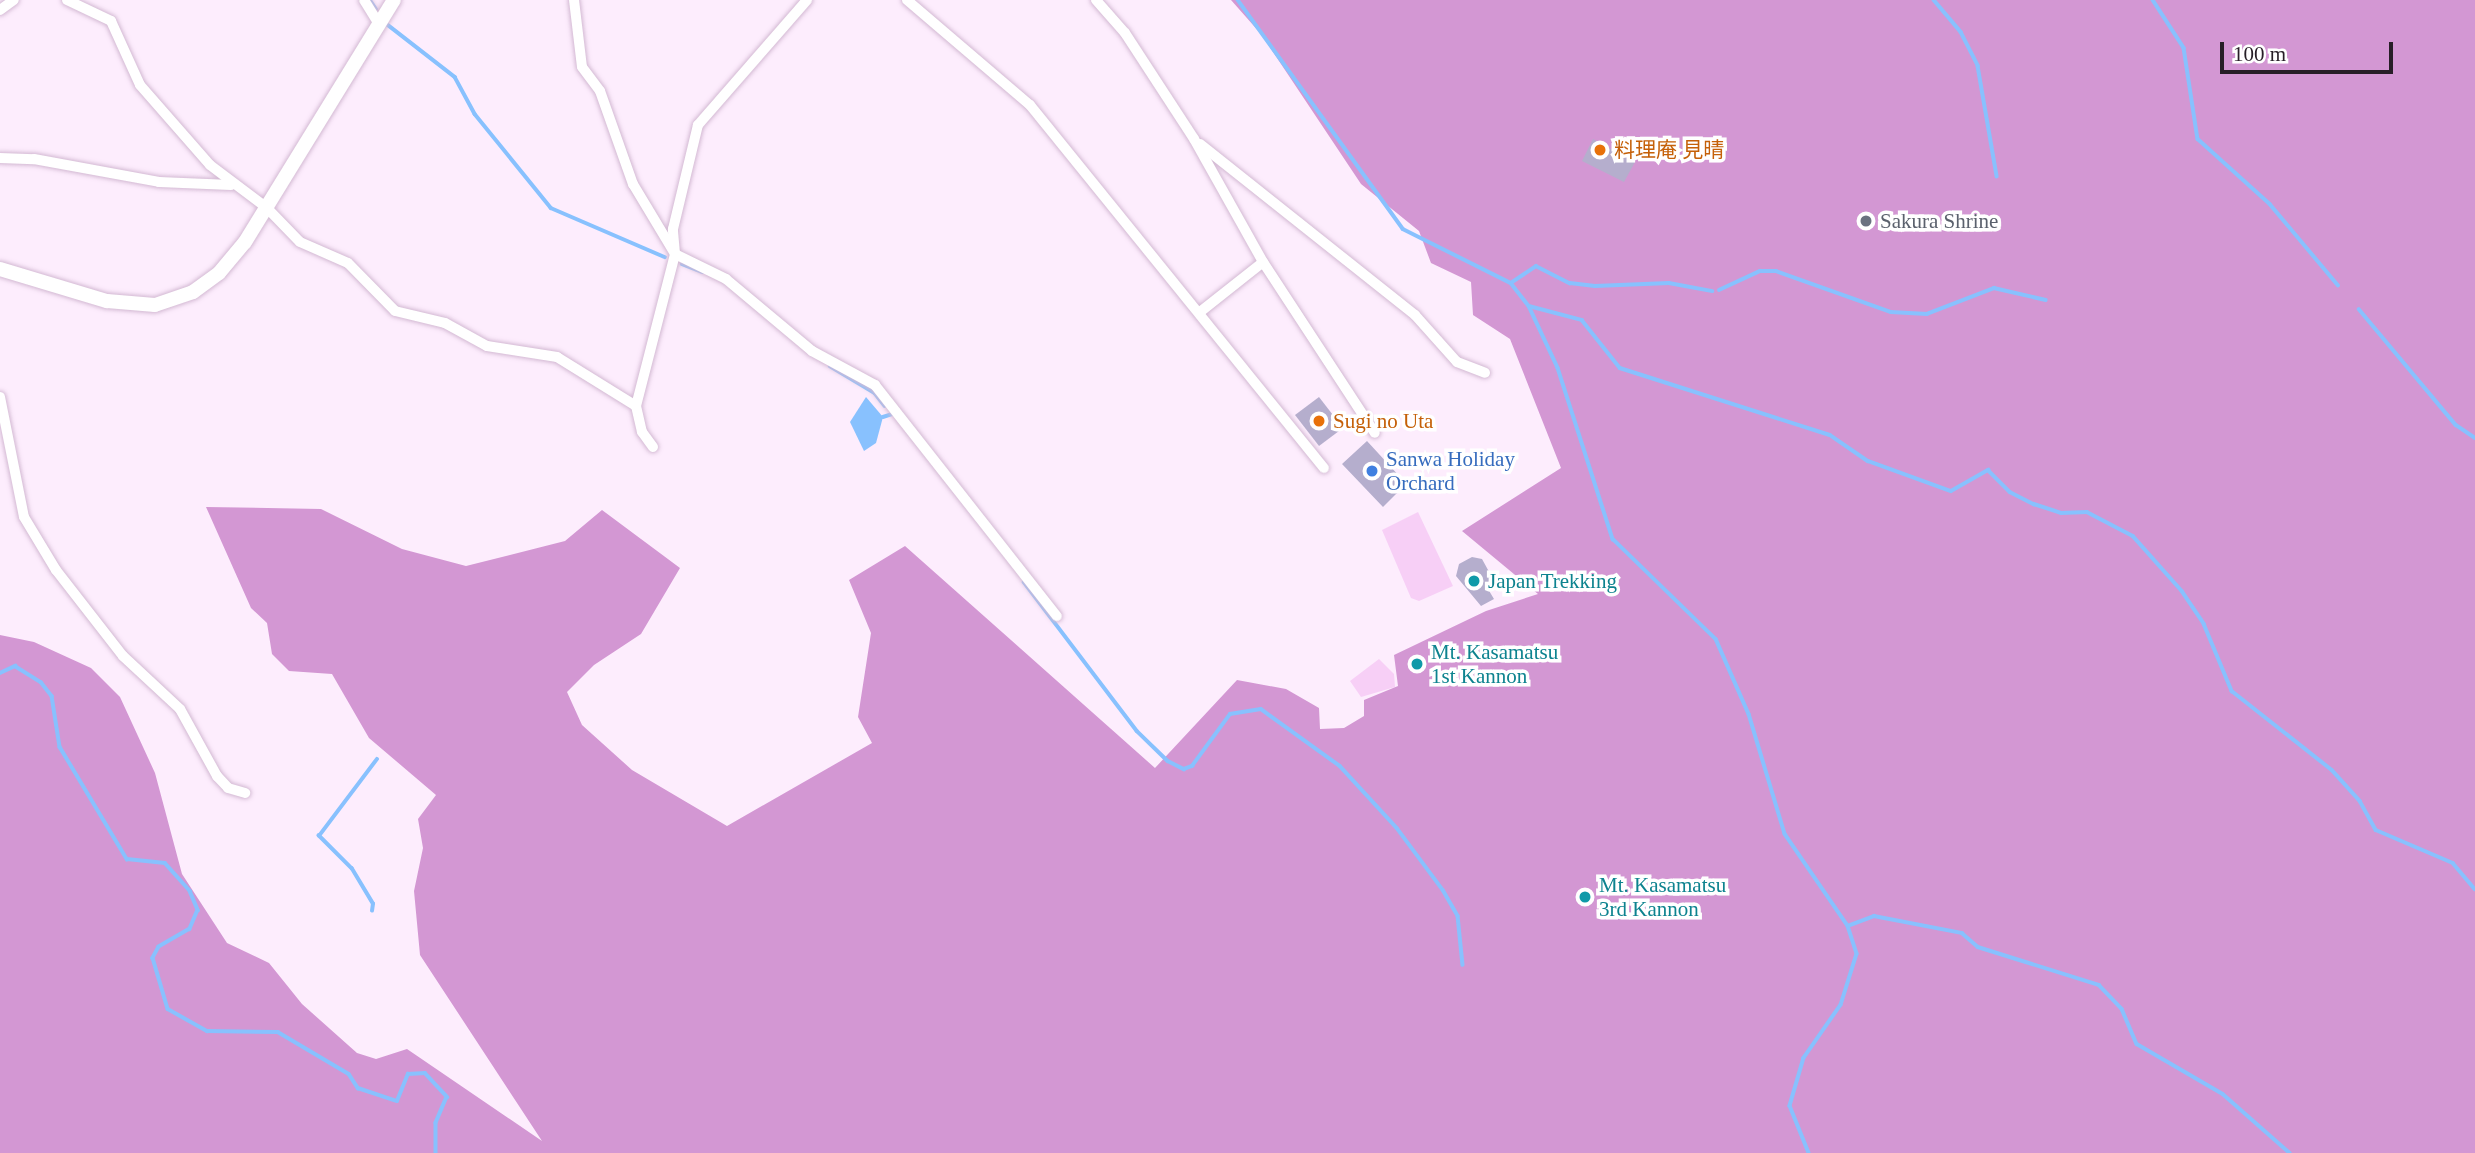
<!DOCTYPE html>
<html>
<head>
<meta charset="utf-8">
<style>
	body { margin:0 }
	#map { position:relative; width:2475px; height:1153px; overflow:hidden; background:#fdedfd; font-family:"Times New Roman","Noto Sans JP",serif }
	div>[style] { position:absolute }
	.green>* { inset:0; background:#f7cff6 }
	.forest>* { inset:0; background:#d397d3 }
	.water>* { inset:0; background:#88c1fe }
	.stream>* { height:3.5px; margin:-1.75px; padding:0 1.75px; transform-origin:1.75px; border-radius:1.75px; background:#88c1fe }
	.building>* { inset:0; background:#b5aecd }
	.roads { filter:drop-shadow(0 0 2px #d3b9d3) drop-shadow(0 0 2px #d3b9d3) }
	.street>* { height:10px; margin:-5px; padding:0 5px; transform-origin:5px; border-radius:5px; background:#fff }
	.secondary>* { height:14px; margin:-7px; padding:0 7px; transform-origin:7px; border-radius:7px; background:#fff }
	.dots>* { width:19px; height:19px; translate:-50% -50%; box-sizing:border-box; border:4px solid #fff; border-radius:50% }
	span { translate:-50% -50%; white-space:nowrap; text-align:center; line-height:1.15; -webkit-text-stroke:7px #fff; paint-order:stroke }
	.food-label { font-size:21px; color:#c56008 }
	.left { translate:0 -50%; text-align:left }
	.worship-label { font-size:21px; color:#5b616d }
	.shop-label { font-size:21px; color:#366cbe }
	.culture-label { font-size:21px; color:#0d838f }
	.scale { position:absolute; left:2220px; top:42px; width:173px; height:32px; box-sizing:border-box; border:4px solid #271e27; border-top:0; padding-left:9px; font-size:21px; line-height:24px; white-space:nowrap; color:#271e27; -webkit-text-stroke:5px #fff; paint-order:stroke }
</style>
</head>
<body>
<div id="map">
	<div class="green">
		<i style="clip-path:polygon(1418px 512px,1453px 586px,1419px 601px,1411px 598px,1382px 530px)"></i>
		<i style="clip-path:polygon(1379px 659px,1394px 674px,1395px 687px,1361px 697px,1350px 681px)"></i>
	</div>
	<div class="forest">
		<i style="clip-path:polygon(1231px 0,2475px 0,2475px 1153px,0 1153px,0 635px,34px 642px,91px 668px,120px 697px,155px 773px,182px 874px,227px 943px,269px 963px,302px 1004px,357px 1053px,376px 1059px,407px 1049px,542px 1141px,420px 955px,414px 891px,423px 848px,418px 819px,436px 795px,369px 738px,332px 674px,289px 671px,272px 654px,267px 623px,251px 608px,206px 507px,321px 509px,402px 549px,466px 566px,565px 541px,602px 510px,680px 568px,641px 634px,594px 665px,567px 692px,582px 725px,632px 770px,727px 826px,872px 743px,858px 717px,871px 633px,849px 580px,905px 546px,1155px 768px,1237px 680px,1286px 689px,1319px 708px,1320px 729px,1344px 728px,1364px 716px,1364px 700px,1398px 686px,1394px 655px,1486px 611px,1538px 594px,1462px 531px,1561px 468px,1510px 339px,1473px 315px,1471px 282px,1431px 263px,1419px 231px,1361px 184px,1261px 34px)"></i>
	</div>
	<div class="water">
		<i style="clip-path:polygon(866px 397px,883px 417px,876px 443px,864px 451px,850px 422px)"></i>
	</div>
	<div class="stream">
		<i style="left:370px;top:0;width:11px;rotate:56deg"></i>
		<i style="left:1238px;top:0;width:282px;rotate:54.2deg"></i>
		<i style="left:1403px;top:229px;width:121px;rotate:26.6deg"></i>
		<i style="left:1511px;top:283px;width:29px;rotate:52deg"></i>
		<i style="left:1529px;top:306px;width:68px;rotate:64.9deg"></i>
		<i style="left:1558px;top:368px;width:180px;rotate:72.2deg"></i>
		<i style="left:1613px;top:539px;width:144px;rotate:44.2deg"></i>
		<i style="left:1716px;top:639px;width:82px;rotate:66.3deg"></i>
		<i style="left:1749px;top:714px;width:125px;rotate:73.3deg"></i>
		<i style="left:1785px;top:834px;width:112px;rotate:55.6deg"></i>
		<i style="left:1848px;top:926px;width:29px;rotate:72deg"></i>
		<i style="left:1857px;top:954px;width:53px;rotate:107.4deg"></i>
		<i style="left:1841px;top:1005px;width:65px;rotate:124.9deg"></i>
		<i style="left:1804px;top:1058px;width:50px;rotate:106.3deg"></i>
		<i style="left:1790px;top:1106px;width:51px;rotate:68deg"></i>
		<i style="left:1934px;top:0;width:42px;rotate:49.8deg"></i>
		<i style="left:1961px;top:32px;width:38px;rotate:63deg"></i>
		<i style="left:1978px;top:66px;width:112px;rotate:80.2deg"></i>
		<i style="left:2153px;top:0;width:57px;rotate:57.1deg"></i>
		<i style="left:2184px;top:48px;width:92px;rotate:81.3deg"></i>
		<i style="left:2198px;top:139px;width:97px;rotate:42.1deg"></i>
		<i style="left:2270px;top:204px;width:106px;rotate:50deg"></i>
		<i style="left:388px;top:25px;width:85px;rotate:37.8deg"></i>
		<i style="left:455px;top:77px;width:42px;rotate:61.6deg"></i>
		<i style="left:475px;top:114px;width:121px;rotate:51deg"></i>
		<i style="left:551px;top:208px;width:124px;rotate:23.3deg"></i>
		<i style="left:682px;top:264px;width:22px;rotate:21deg"></i>
		<i style="left:1511px;top:283px;width:30px;rotate:-34deg"></i>
		<i style="left:1536px;top:266px;width:38px;rotate:27deg"></i>
		<i style="left:1570px;top:283px;width:25px;rotate:7deg"></i>
		<i style="left:1595px;top:286px;width:74px;rotate:-2.3deg"></i>
		<i style="left:1669px;top:283px;width:44px;rotate:10.5deg"></i>
		<i style="left:1719px;top:290px;width:45px;rotate:-24.9deg"></i>
		<i style="left:1760px;top:271px;width:16px"></i>
		<i style="left:1776px;top:271px;width:122px;rotate:19.6deg"></i>
		<i style="left:1891px;top:312px;width:36px;rotate:3deg"></i>
		<i style="left:1927px;top:314px;width:72px;rotate:-21.2deg"></i>
		<i style="left:1994px;top:288px;width:53px;rotate:13deg"></i>
		<i style="left:1529px;top:306px;width:55px;rotate:14.8deg"></i>
		<i style="left:1582px;top:320px;width:61px;rotate:51.6deg"></i>
		<i style="left:1620px;top:368px;width:220px;rotate:17.7deg"></i>
		<i style="left:1830px;top:435px;width:46px;rotate:34.4deg"></i>
		<i style="left:1868px;top:461px;width:88px;rotate:19.9deg"></i>
		<i style="left:1951px;top:491px;width:43px;rotate:-29.6deg"></i>
		<i style="left:1988px;top:470px;width:31px;rotate:45deg"></i>
		<i style="left:2010px;top:492px;width:27px;rotate:27deg"></i>
		<i style="left:2034px;top:504px;width:28px;rotate:18deg"></i>
		<i style="left:2061px;top:513px;width:26px;rotate:-2deg"></i>
		<i style="left:2087px;top:512px;width:52px;rotate:27.6deg"></i>
		<i style="left:2133px;top:536px;width:74px;rotate:48.3deg"></i>
		<i style="left:2182px;top:591px;width:40px;rotate:56deg"></i>
		<i style="left:2204px;top:624px;width:73px;rotate:67.3deg"></i>
		<i style="left:2232px;top:691px;width:127px;rotate:38.3deg"></i>
		<i style="left:2332px;top:770px;width:42px;rotate:47.9deg"></i>
		<i style="left:2360px;top:801px;width:33px;rotate:61deg"></i>
		<i style="left:2376px;top:830px;width:84px;rotate:23.2deg"></i>
		<i style="left:2453px;top:863px;width:34px;rotate:50deg"></i>
		<i style="left:2359px;top:309px;width:151px;rotate:50.1deg"></i>
		<i style="left:2456px;top:425px;width:23px;rotate:34deg"></i>
		<i style="left:830px;top:366px;width:52px;rotate:31deg"></i>
		<i style="left:875px;top:393px;width:16px;rotate:52deg"></i>
		<i style="left:883px;top:417px;width:9px;rotate:-18deg"></i>
		<i style="left:1024px;top:582px;width:187px;rotate:52.8deg"></i>
		<i style="left:1137px;top:731px;width:43px;rotate:44.1deg"></i>
		<i style="left:1168px;top:761px;width:18px;rotate:27deg"></i>
		<i style="left:1184px;top:769px;width:9px;rotate:-21deg"></i>
		<i style="left:1192px;top:766px;width:64px;rotate:-53.8deg"></i>
		<i style="left:1230px;top:714px;width:31px;rotate:-9deg"></i>
		<i style="left:1261px;top:709px;width:97px;rotate:35.8deg"></i>
		<i style="left:1340px;top:766px;width:84px;rotate:47.4deg"></i>
		<i style="left:1397px;top:828px;width:77px;rotate:53.4deg"></i>
		<i style="left:1443px;top:890px;width:30px;rotate:60deg"></i>
		<i style="left:1458px;top:916px;width:49px;rotate:84.2deg"></i>
		<i style="left:0;top:673px;width:17px;rotate:-25deg"></i>
		<i style="left:15px;top:666px;width:31px;rotate:32deg"></i>
		<i style="left:41px;top:682px;width:18px;rotate:52deg"></i>
		<i style="left:52px;top:696px;width:52px;rotate:81.1deg"></i>
		<i style="left:60px;top:747px;width:131px;rotate:59.1deg"></i>
		<i style="left:127px;top:859px;width:38px;rotate:6deg"></i>
		<i style="left:165px;top:863px;width:38px;rotate:48deg"></i>
		<i style="left:190px;top:891px;width:21px;rotate:67deg"></i>
		<i style="left:198px;top:910px;width:21px;rotate:113deg"></i>
		<i style="left:190px;top:929px;width:36px;rotate:150deg"></i>
		<i style="left:159px;top:947px;width:13px;rotate:119deg"></i>
		<i style="left:153px;top:958px;width:53px;rotate:73.6deg"></i>
		<i style="left:168px;top:1009px;width:45px;rotate:29.4deg"></i>
		<i style="left:207px;top:1031px;width:71px;rotate:0.8deg"></i>
		<i style="left:278px;top:1032px;width:82px;rotate:30.6deg"></i>
		<i style="left:349px;top:1074px;width:17px;rotate:57deg"></i>
		<i style="left:358px;top:1088px;width:41px;rotate:18.4deg"></i>
		<i style="left:397px;top:1101px;width:29px;rotate:-68deg"></i>
		<i style="left:408px;top:1074px;width:17px;rotate:-3deg"></i>
		<i style="left:425px;top:1073px;width:33px;rotate:47deg"></i>
		<i style="left:447px;top:1097px;width:28px;rotate:113deg"></i>
		<i style="left:436px;top:1123px;width:30px;rotate:90deg"></i>
		<i style="left:372px;top:911px;width:7px;rotate:-82deg"></i>
		<i style="left:373px;top:904px;width:41px;rotate:-121deg"></i>
		<i style="left:352px;top:869px;width:47px;rotate:-135deg"></i>
		<i style="left:319px;top:836px;width:96px;rotate:-53deg"></i>
		<i style="left:1848px;top:926px;width:28px;rotate:-21deg"></i>
		<i style="left:1874px;top:916px;width:90px;rotate:10.9deg"></i>
		<i style="left:1962px;top:933px;width:21px;rotate:41deg"></i>
		<i style="left:1978px;top:947px;width:127px;rotate:17.4deg"></i>
		<i style="left:2099px;top:985px;width:33px;rotate:46deg"></i>
		<i style="left:2122px;top:1009px;width:38px;rotate:67deg"></i>
		<i style="left:2137px;top:1044px;width:99px;rotate:30.2deg"></i>
		<i style="left:2223px;top:1094px;width:89px;rotate:41.4deg"></i>
	</div>
	<div class="building">
		<i style="clip-path:polygon(1593px 139px,1635px 162px,1624px 182px,1582px 161px)"></i>
		<i style="clip-path:polygon(1319px 397px,1343px 428px,1319px 446px,1295px 415px)"></i>
		<i style="clip-path:polygon(1367px 441px,1401px 478px,1397px 482px,1402px 488px,1383px 507px,1342px 464px)"></i>
		<i style="clip-path:polygon(1472px 557px,1482px 559px,1493px 579px,1485px 584px,1494px 599px,1481px 606px,1456px 576px,1459px 564px)"></i>
	</div>
	<div class="roads">
		<div class="street">
			<i style="left:67px;top:0;width:49px;rotate:25.5deg"></i>
			<i style="left:111px;top:21px;width:70px;rotate:65.6deg"></i>
			<i style="left:140px;top:85px;width:106px;rotate:48.8deg"></i>
			<i style="left:210px;top:165px;width:71px;rotate:37deg"></i>
			<i style="left:267px;top:208px;width:47px;rotate:45.9deg"></i>
			<i style="left:300px;top:242px;width:52px;rotate:23.6deg"></i>
			<i style="left:348px;top:263px;width:67px;rotate:45.6deg"></i>
			<i style="left:395px;top:311px;width:51px;rotate:13.5deg"></i>
			<i style="left:445px;top:323px;width:48px;rotate:28.7deg"></i>
			<i style="left:487px;top:346px;width:71px;rotate:8.9deg"></i>
			<i style="left:557px;top:357px;width:93px;rotate:31.8deg"></i>
			<i style="left:364px;top:0;width:28px;rotate:58deg"></i>
			<i style="left:574px;top:0;width:67px;rotate:83.2deg"></i>
			<i style="left:582px;top:67px;width:30px;rotate:53deg"></i>
			<i style="left:600px;top:91px;width:99px;rotate:70.5deg"></i>
			<i style="left:633px;top:184px;width:82px;rotate:59deg"></i>
			<i style="left:675px;top:254px;width:57px;rotate:26.1deg"></i>
			<i style="left:726px;top:279px;width:112px;rotate:39.9deg"></i>
			<i style="left:812px;top:351px;width:72px;rotate:28.4deg"></i>
			<i style="left:875px;top:385px;width:294px;rotate:51.8deg"></i>
			<i style="left:907px;top:0;width:162px;rotate:40.5deg"></i>
			<i style="left:1030px;top:105px;width:467px;rotate:51deg"></i>
			<i style="left:1096px;top:0;width:44px;rotate:48.7deg"></i>
			<i style="left:1125px;top:33px;width:126px;rotate:56.9deg"></i>
			<i style="left:1194px;top:139px;width:141px;rotate:60.7deg"></i>
			<i style="left:1263px;top:262px;width:204px;rotate:56.8deg"></i>
			<i style="left:0;top:10px;width:17px;rotate:-36deg"></i>
			<i style="left:1200px;top:144px;width:275px;rotate:38.5deg"></i>
			<i style="left:1415px;top:315px;width:63px;rotate:48.2deg"></i>
			<i style="left:1457px;top:362px;width:30px;rotate:21deg"></i>
			<i style="left:0;top:158px;width:34px;rotate:2deg"></i>
			<i style="left:34px;top:159px;width:127px;rotate:10.4deg"></i>
			<i style="left:159px;top:182px;width:72px;rotate:2.4deg"></i>
			<i style="left:1200px;top:312px;width:80px;rotate:-38.4deg"></i>
			<i style="left:0;top:397px;width:122px;rotate:78.7deg"></i>
			<i style="left:24px;top:517px;width:62px;rotate:58.9deg"></i>
			<i style="left:56px;top:570px;width:109px;rotate:52.1deg"></i>
			<i style="left:123px;top:656px;width:78px;rotate:42.9deg"></i>
			<i style="left:180px;top:709px;width:77px;rotate:61.1deg"></i>
			<i style="left:217px;top:776px;width:16px;rotate:47deg"></i>
			<i style="left:228px;top:788px;width:18px;rotate:16deg"></i>
			<i style="left:653px;top:447px;width:19px;rotate:-126deg"></i>
			<i style="left:642px;top:432px;width:27px;rotate:-103deg"></i>
			<i style="left:636px;top:406px;width:157px;rotate:-75.6deg"></i>
			<i style="left:675px;top:254px;width:25px;rotate:-95deg"></i>
			<i style="left:673px;top:229px;width:107px;rotate:-76.5deg"></i>
			<i style="left:698px;top:125px;width:166px;rotate:-48.9deg"></i>
		</div>
		<div class="secondary">
			<i style="left:0;top:269px;width:112px;rotate:16.7deg"></i>
			<i style="left:107px;top:301px;width:48px;rotate:4.8deg"></i>
			<i style="left:155px;top:305px;width:40px;rotate:-18.9deg"></i>
			<i style="left:193px;top:292px;width:32px;rotate:-36deg"></i>
			<i style="left:219px;top:273px;width:40px;rotate:-50deg"></i>
			<i style="left:245px;top:242px;width:284px;rotate:-58.4deg"></i>
		</div>
	</div>
	<div class="dots">
		<i style="left:1600px;top:150px;background:#e8710a"></i>
		<i style="left:1866px;top:221px;background:#6b7280"></i>
		<i style="left:1319px;top:421px;background:#e8710a"></i>
		<i style="left:1372px;top:471px;background:#3f7fe0"></i>
		<i style="left:1474px;top:581px;background:#0f9aa8"></i>
		<i style="left:1417px;top:664px;background:#0f9aa8"></i>
		<i style="left:1585px;top:897px;background:#0f9aa8"></i>
	</div>
	<div class="food-label">
		<span class="left" style="left:1614px;top:150px">料理庵 見晴</span>
		<span class="left" style="left:1333px;top:421px">Sugi no Uta</span>
	</div>
	<div class="worship-label">
		<span class="left" style="left:1880px;top:221px">Sakura Shrine</span>
	</div>
	<div class="shop-label">
		<span class="left" style="left:1386px;top:471px">Sanwa Holiday<br>Orchard</span>
	</div>
	<div class="culture-label">
		<span class="left" style="left:1488px;top:581px">Japan Trekking</span>
		<span class="left" style="left:1431px;top:664px">Mt. Kasamatsu<br>1st Kannon</span>
		<span class="left" style="left:1599px;top:897px">Mt. Kasamatsu<br>3rd Kannon</span>
	</div>
	<div class="scale">100 m</div>
</div>
</body>
</html>
